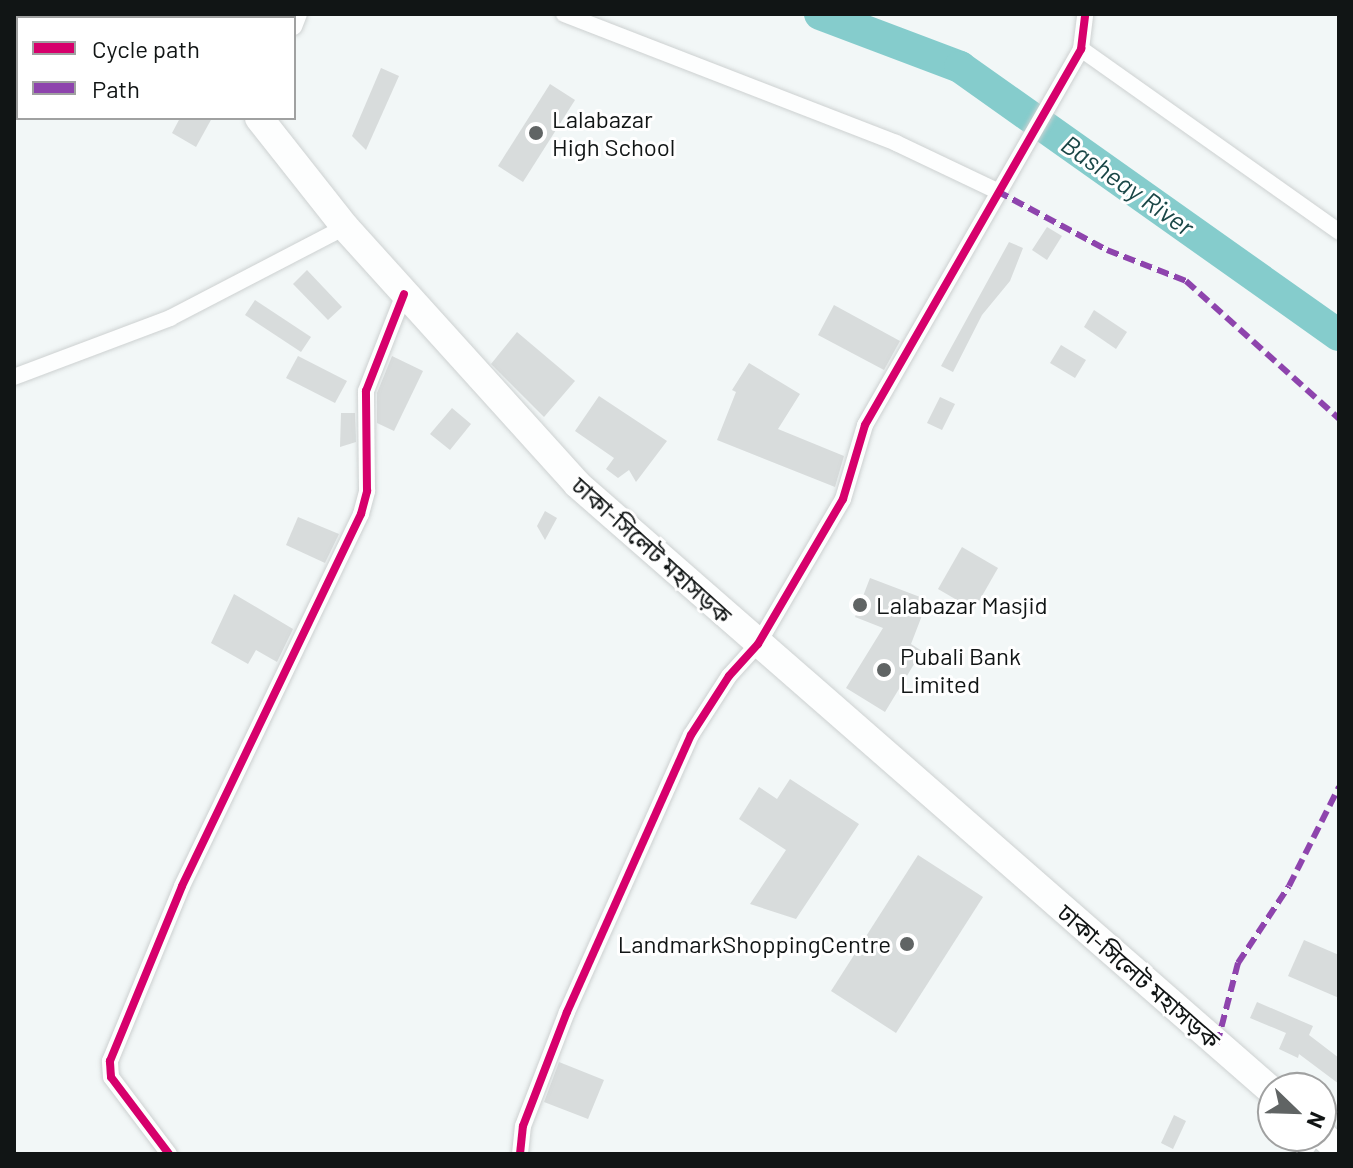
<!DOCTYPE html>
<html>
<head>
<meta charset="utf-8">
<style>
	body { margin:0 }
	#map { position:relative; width:1353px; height:1168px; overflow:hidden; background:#f2f7f7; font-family:Barlow,"Noto Sans Bengali",sans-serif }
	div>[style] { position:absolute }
	.river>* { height:32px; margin:-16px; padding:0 16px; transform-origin:16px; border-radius:16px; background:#85cccc }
	.building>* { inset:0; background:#d8dcdc }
	.roads { filter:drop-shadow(0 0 2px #cdd1d1) drop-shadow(0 0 2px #cdd1d1) }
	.minor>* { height:16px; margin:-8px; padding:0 8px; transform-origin:8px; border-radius:8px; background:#fdfefe }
	.trunk>* { height:28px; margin:-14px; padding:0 14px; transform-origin:14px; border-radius:14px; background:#fdfefe }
	.quiet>* { height:6px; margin-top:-3px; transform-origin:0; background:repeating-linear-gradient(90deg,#8e44ad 0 12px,transparent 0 18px) }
	.cycleway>* { height:8px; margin:-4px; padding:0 4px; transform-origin:4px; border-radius:4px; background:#d6006c }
	.dots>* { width:22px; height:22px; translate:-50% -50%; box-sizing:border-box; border:4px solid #fff; border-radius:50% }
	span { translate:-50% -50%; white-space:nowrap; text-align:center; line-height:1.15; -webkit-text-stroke:6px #fff; paint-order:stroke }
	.poi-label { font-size:24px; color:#111515 }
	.left { translate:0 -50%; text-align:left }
	.right { translate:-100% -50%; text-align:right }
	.street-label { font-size:24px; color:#111515 }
	.water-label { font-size:26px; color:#1a4747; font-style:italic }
	.frame { position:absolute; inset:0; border:16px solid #111515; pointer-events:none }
	.legend { position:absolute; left:16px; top:16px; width:280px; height:104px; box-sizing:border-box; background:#fff; border:2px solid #a0a1a1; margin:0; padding:10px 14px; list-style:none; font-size:24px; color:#111515 }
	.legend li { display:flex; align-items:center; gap:16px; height:40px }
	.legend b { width:40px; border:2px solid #a0a1a1 }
	.north { position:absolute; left:1257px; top:1072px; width:80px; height:80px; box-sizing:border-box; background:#fff; border:2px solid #a0a1a1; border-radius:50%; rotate:113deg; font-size:22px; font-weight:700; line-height:32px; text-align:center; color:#111515 }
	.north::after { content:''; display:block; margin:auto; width:28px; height:36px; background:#606464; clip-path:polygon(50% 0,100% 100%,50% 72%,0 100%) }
</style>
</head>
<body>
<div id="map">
	<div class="river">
		<i style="left:820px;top:14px;width:150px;rotate:20.7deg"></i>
		<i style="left:960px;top:67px;width:464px;rotate:35.3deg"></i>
	</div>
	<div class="building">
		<i style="clip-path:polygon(381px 68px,399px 76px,366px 150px,352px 136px)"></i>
		<i style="clip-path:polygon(550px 84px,575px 100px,523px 182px,498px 166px)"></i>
		<i style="clip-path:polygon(180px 118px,212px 118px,196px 147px,172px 133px)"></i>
		<i style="clip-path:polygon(1047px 227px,1062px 236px,1047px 260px,1032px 250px)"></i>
		<i style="clip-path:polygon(1009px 242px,1023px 248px,1010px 281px,982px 315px,953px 372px,941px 366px)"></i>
		<i style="clip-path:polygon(307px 270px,342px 307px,328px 320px,293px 284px)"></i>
		<i style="clip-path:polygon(255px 300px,311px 337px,301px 352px,245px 315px)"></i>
		<i style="clip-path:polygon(834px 305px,900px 341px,884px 370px,818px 335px)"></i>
		<i style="clip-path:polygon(1094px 310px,1127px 332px,1116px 349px,1084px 327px)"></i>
		<i style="clip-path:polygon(517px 332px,575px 381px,544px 417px,491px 364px)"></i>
		<i style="clip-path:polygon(1061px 345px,1086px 360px,1075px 378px,1050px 363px)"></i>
		<i style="clip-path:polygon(298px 356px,347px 381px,335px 403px,286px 378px)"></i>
		<i style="clip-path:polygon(392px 356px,423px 371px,394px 431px,377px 423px,377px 393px)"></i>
		<i style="clip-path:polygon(749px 363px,800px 394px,778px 429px,844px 456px,835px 487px,717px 440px,736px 392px,732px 390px)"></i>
		<i style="clip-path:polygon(599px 396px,667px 441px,636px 482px,629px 470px,618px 478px,606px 469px,614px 458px,575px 431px)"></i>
		<i style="clip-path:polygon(940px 397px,955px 404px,942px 430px,927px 423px)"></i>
		<i style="clip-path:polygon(452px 408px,471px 424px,450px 450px,430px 434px)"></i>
		<i style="clip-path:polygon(341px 413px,355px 413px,356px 442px,340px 447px)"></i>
		<i style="clip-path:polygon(545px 511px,557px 518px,545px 540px,537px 526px)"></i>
		<i style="clip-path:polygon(298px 517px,339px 534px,325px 563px,286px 545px)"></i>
		<i style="clip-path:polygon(962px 547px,998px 568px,974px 610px,938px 589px)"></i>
		<i style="clip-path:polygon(870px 578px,928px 600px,911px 644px,922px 651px,885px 712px,846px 688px,883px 628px,855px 617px)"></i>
		<i style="clip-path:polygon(234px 594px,293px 629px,277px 662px,256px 650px,248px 664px,211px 643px)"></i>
		<i style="clip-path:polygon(790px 779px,859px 824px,796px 919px,750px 904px,786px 850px,739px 819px,759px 787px,777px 799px)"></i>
		<i style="clip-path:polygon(918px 855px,983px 897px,896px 1033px,831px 991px)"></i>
		<i style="clip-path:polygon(1304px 940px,1339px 955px,1339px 998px,1288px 976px)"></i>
		<i style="clip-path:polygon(1257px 1002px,1313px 1026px,1309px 1035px,1339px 1058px,1339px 1084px,1299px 1054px,1298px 1058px,1279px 1049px,1286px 1033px,1250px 1018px)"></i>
		<i style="clip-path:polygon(559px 1062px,604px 1080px,588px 1119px,544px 1102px)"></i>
		<i style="clip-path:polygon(1174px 1115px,1186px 1121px,1173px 1149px,1161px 1143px)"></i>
	</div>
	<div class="roads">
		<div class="minor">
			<i style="left:564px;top:14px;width:356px;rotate:21.2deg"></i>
			<i style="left:896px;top:143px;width:112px;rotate:25.4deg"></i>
			<i style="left:21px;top:18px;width:4px;rotate:-90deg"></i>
			<i style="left:294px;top:27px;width:14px;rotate:-69deg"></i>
			<i style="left:14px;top:47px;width:18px;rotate:-77deg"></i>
			<i style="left:1081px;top:49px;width:316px;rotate:35.3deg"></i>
			<i style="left:14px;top:377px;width:167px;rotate:-20.7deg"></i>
			<i style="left:170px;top:318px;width:197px;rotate:-27.5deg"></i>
			<i style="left:169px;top:1154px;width:96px;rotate:-127deg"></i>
			<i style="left:111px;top:1077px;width:16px;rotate:-94deg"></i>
			<i style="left:110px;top:1061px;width:189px;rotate:-67.6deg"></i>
			<i style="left:182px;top:886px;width:413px;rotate:-64.3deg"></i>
			<i style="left:361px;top:514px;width:24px;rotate:-75deg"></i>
			<i style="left:367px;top:491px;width:100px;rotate:-90.6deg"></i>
			<i style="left:366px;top:391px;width:104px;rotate:-68.6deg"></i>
			<i style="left:520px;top:1154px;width:28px;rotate:-84deg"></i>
			<i style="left:523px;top:1126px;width:122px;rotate:-68.9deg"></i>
			<i style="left:567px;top:1012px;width:303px;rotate:-65.9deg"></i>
			<i style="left:691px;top:735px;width:70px;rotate:-57.2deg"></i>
			<i style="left:729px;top:676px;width:43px;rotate:-47.8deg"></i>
			<i style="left:758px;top:644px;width:168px;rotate:-59.6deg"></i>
			<i style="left:843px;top:499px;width:77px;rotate:-73.4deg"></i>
			<i style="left:865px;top:425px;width:434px;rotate:-60.1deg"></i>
			<i style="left:1081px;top:49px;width:35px;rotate:-83deg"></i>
			<i style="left:1302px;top:1154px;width:22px;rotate:-54deg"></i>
		</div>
		<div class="trunk">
			<i style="left:177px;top:14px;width:5px;rotate:53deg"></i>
			<i style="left:259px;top:118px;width:139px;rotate:51.7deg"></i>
			<i style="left:345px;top:227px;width:346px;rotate:47.9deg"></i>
			<i style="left:577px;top:484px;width:924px;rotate:41.14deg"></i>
			<i style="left:1321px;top:1134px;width:24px;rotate:42deg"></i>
		</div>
	</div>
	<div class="quiet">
		<i style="left:997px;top:191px;width:125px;rotate:28.2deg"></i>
		<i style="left:1107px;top:250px;width:85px;rotate:21.4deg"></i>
		<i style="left:1186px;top:281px;width:206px;rotate:42deg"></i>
		<i style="left:1217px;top:1044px;width:84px;rotate:-75.5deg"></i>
		<i style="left:1238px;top:963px;width:92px;rotate:-56.5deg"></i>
		<i style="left:1289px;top:886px;width:111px;rotate:-63.2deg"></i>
	</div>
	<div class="cycleway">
		<i style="left:169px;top:1154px;width:96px;rotate:-127deg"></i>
		<i style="left:111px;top:1077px;width:16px;rotate:-94deg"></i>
		<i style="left:110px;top:1061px;width:189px;rotate:-67.6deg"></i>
		<i style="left:182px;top:886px;width:413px;rotate:-64.3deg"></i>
		<i style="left:361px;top:514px;width:24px;rotate:-75deg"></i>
		<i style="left:367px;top:491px;width:100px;rotate:-90.6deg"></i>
		<i style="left:366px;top:391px;width:104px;rotate:-68.6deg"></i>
		<i style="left:520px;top:1154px;width:28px;rotate:-84deg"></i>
		<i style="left:523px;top:1126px;width:122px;rotate:-68.9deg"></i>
		<i style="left:567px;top:1012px;width:303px;rotate:-65.9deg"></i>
		<i style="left:691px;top:735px;width:70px;rotate:-57.2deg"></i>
		<i style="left:729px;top:676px;width:43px;rotate:-47.8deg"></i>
		<i style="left:758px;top:644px;width:168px;rotate:-59.6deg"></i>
		<i style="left:843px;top:499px;width:77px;rotate:-73.4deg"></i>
		<i style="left:865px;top:425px;width:434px;rotate:-60.1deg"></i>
		<i style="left:1081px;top:49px;width:35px;rotate:-83deg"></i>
	</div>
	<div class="dots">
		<i style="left:536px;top:133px;background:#606464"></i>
		<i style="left:860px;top:605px;background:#606464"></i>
		<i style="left:884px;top:670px;background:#606464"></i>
		<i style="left:907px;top:944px;background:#606464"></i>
	</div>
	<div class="poi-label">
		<span class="left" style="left:552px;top:133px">Lalabazar<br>High School</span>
		<span class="left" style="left:876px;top:605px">Lalabazar Masjid</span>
		<span class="left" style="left:900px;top:670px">Pubali Bank<br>Limited</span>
		<span class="right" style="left:891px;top:944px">LandmarkShoppingCentre</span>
	</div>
	<div class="street-label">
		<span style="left:652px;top:550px;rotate:42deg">ঢাকা-সিলেট মহাসড়ক</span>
		<span style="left:1139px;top:976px;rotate:41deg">ঢাকা-সিলেট মহাসড়ক</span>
	</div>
	<div class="water-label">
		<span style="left:1128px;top:185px;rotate:35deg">Basheay River</span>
	</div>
	<div class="frame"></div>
	<ul class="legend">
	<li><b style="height:10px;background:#d6006c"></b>Cycle path</li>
	<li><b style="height:10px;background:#8e44ad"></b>Path</li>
	</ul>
	<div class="north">N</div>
</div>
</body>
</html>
